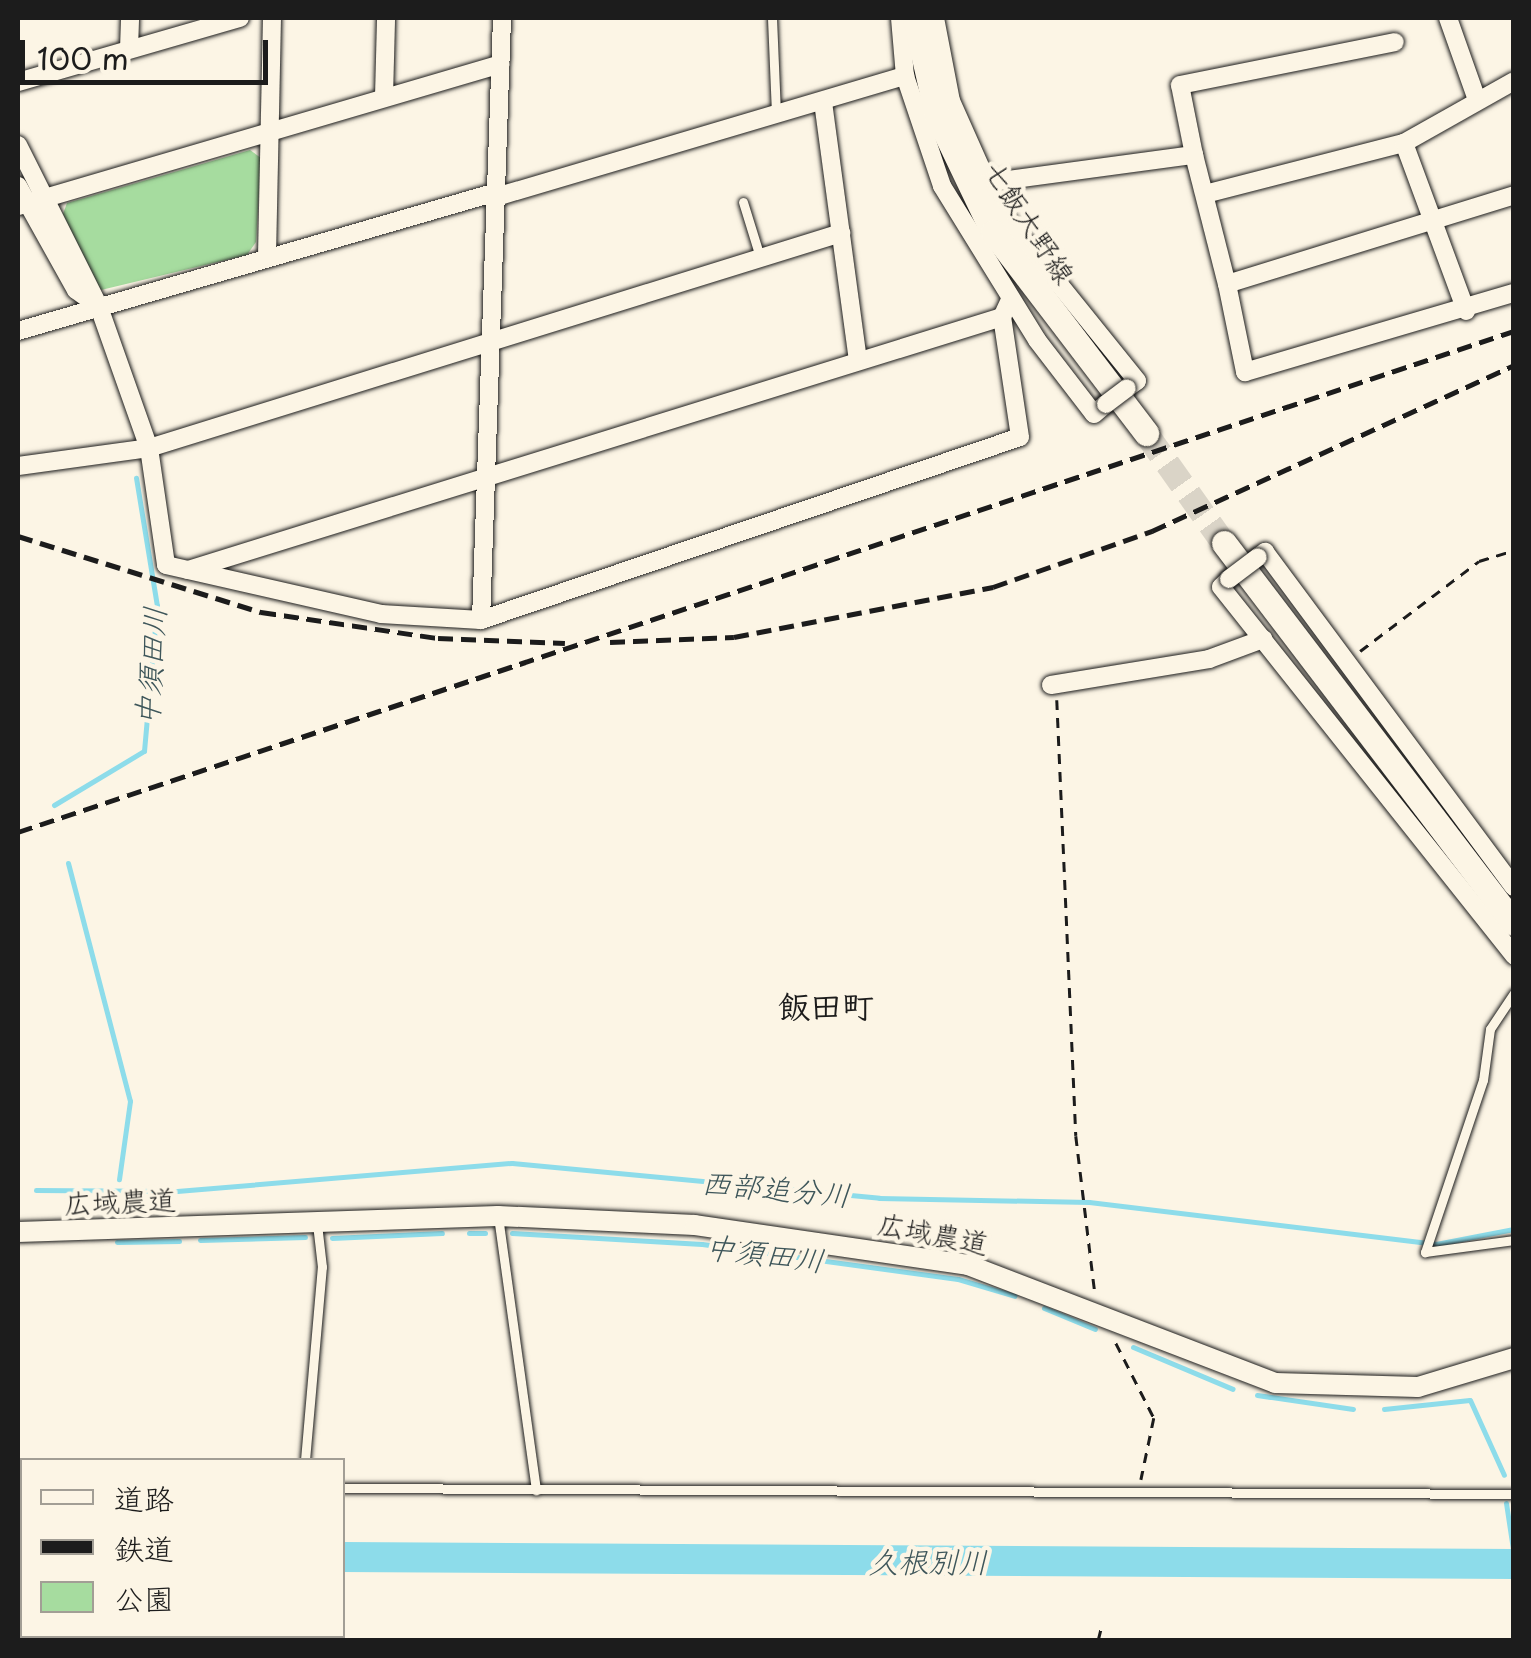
<!DOCTYPE html>
<html>
<head>
<meta charset="utf-8">
<style>
	body { margin:0 }
	#map { position:relative; width:1531px; height:1658px; overflow:hidden; background:#fcf5e5; font-family:"Playpen Sans","Klee One",sans-serif }
	div>[style] { position:absolute }
	.green>* { inset:0; background:#a6dc9f }
	.stream>* { height:5px; margin:-2.5px; padding:0 2.5px; transform-origin:2.5px; border-radius:2.5px; background:#8ddcea }
	.river>* { height:30px; margin:-15px; padding:0 15px; transform-origin:15px; border-radius:15px; background:#8ddcea }
	.secondary-tunnel>* { height:25px; margin-top:-12.5px; transform-origin:0; background:repeating-linear-gradient(90deg,#dad4c7 0 25px,transparent 0 37px) }
	.path>* { height:2.5px; margin-top:-1.25px; transform-origin:0; background:repeating-linear-gradient(90deg,#1c1c1c 0 10px,transparent 0 18px) }
	.roads { filter:drop-shadow(0 0 2px #1c1c1c) drop-shadow(0 0 2px #1c1c1c) }
	.service>* { height:9px; margin:-4.5px; padding:0 4.5px; transform-origin:4.5px; border-radius:4.5px; background:#fcf5e5 }
	.minor>* { height:18px; margin:-9px; padding:0 9px; transform-origin:9px; border-radius:9px; background:#fcf5e5 }
	.tertiary>* { height:20px; margin:-10px; padding:0 10px; transform-origin:10px; border-radius:10px; background:#fcf5e5 }
	.secondary>* { height:25px; margin:-12.5px; padding:0 12.5px; transform-origin:12.5px; border-radius:12.5px; background:#fcf5e5 }
	.rail>* { height:5px; margin-top:-2.5px; transform-origin:0; background:repeating-linear-gradient(90deg,#1c1c1c 0 15px,transparent 0 23px) }
	.bridges { filter:drop-shadow(0 0 2px #1c1c1c) drop-shadow(0 0 2px #1c1c1c) }
	.minor-bridge>* { height:18px; margin:-9px; padding:0 9px; transform-origin:9px; border-radius:9px; background:#fcf5e5 }
	span { translate:-50% -50%; white-space:nowrap; text-align:center; line-height:1.15; -webkit-text-stroke:9px #fcf5e5; paint-order:stroke }
	.street-label { font-size:28px; color:#1c1c1c }
	.water-label { font-size:30px; color:#3e565a; font-style:italic }
	.quarter-label { font-size:32px; color:#1c1c1c; font-weight:700 }
	.frame { position:absolute; inset:0; border:20px solid #1c1c1c; pointer-events:none }
	.legend { position:absolute; left:20px; top:1458px; width:325px; height:180px; box-sizing:border-box; background:#fcf5e5; border:2px solid #a29e95; margin:0; padding:12px 18px; list-style:none; font-size:30px; color:#1c1c1c }
	.legend li { display:flex; align-items:center; gap:20px; height:50px }
	.legend b { width:50px; border:2px solid #a29e95 }
	.scale { position:absolute; left:20px; top:40px; width:248px; height:45px; box-sizing:border-box; border:5px solid #1c1c1c; border-top:0; padding-left:12px; font-size:30px; line-height:35px; white-space:nowrap; color:#1c1c1c; -webkit-text-stroke:8px #fcf5e5; paint-order:stroke }
</style>
</head>
<body>
<div id="map">
	<div class="green">
		<i style="clip-path:polygon(250px 150px,261px 158px,256px 242px,247px 255px,101px 290px,63px 214px,67px 203px)"></i>
	</div>
	<div class="stream">
		<i style="left:54px;top:805px;width:105px;rotate:-31deg"></i>
		<i style="left:144px;top:751px;width:146px;rotate:-84.9deg"></i>
		<i style="left:157px;top:606px;width:130px;rotate:-99.3deg"></i>
		<i style="left:68px;top:863px;width:246px;rotate:75.4deg"></i>
		<i style="left:130px;top:1101px;width:79px;rotate:98deg"></i>
		<i style="left:36px;top:1190px;width:141px;rotate:0.4deg"></i>
		<i style="left:177px;top:1191px;width:336px;rotate:-4.8deg"></i>
		<i style="left:512px;top:1163px;width:369px;rotate:5.4deg"></i>
		<i style="left:879px;top:1198px;width:210px;rotate:1.1deg"></i>
		<i style="left:1089px;top:1202px;width:350px;rotate:6.9deg"></i>
		<i style="left:1436px;top:1244px;width:79px;rotate:-10.9deg"></i>
		<i style="left:469px;top:1233px;width:16px"></i>
		<i style="left:512px;top:1233px;width:190px;rotate:3.3deg"></i>
		<i style="left:702px;top:1244px;width:258px;rotate:7.8deg"></i>
		<i style="left:958px;top:1279px;width:59px;rotate:16.6deg"></i>
		<i style="left:332px;top:1238px;width:110px;rotate:-2.6deg"></i>
		<i style="left:200px;top:1240px;width:105px;rotate:-1.6deg"></i>
		<i style="left:117px;top:1242px;width:62px;rotate:-0.9deg"></i>
		<i style="left:1044px;top:1308px;width:55px;rotate:22.4deg"></i>
		<i style="left:1133px;top:1347px;width:108px;rotate:22.8deg"></i>
		<i style="left:1257px;top:1395px;width:97px;rotate:8.3deg"></i>
		<i style="left:1384px;top:1409px;width:86px;rotate:-6deg"></i>
		<i style="left:1470px;top:1400px;width:82px;rotate:65.6deg"></i>
		<i style="left:1506px;top:1503px;width:54px;rotate:81.4deg"></i>
	</div>
	<div class="river">
		<i style="left:342px;top:1557px;width:1172px;rotate:0.34deg"></i>
		<i style="left:18px;top:1571px;width:4px;rotate:-14deg"></i>
	</div>
	<div class="secondary-tunnel">
		<i style="left:1146px;top:433px;width:135px;rotate:54.7deg"></i>
	</div>
	<div class="path">
		<i style="left:1360px;top:651px;width:149px;rotate:-37.1deg"></i>
		<i style="left:1479px;top:561px;width:37px;rotate:-17deg"></i>
		<i style="left:1057px;top:700px;width:436px;rotate:87.5deg"></i>
		<i style="left:1076px;top:1136px;width:159px;rotate:83.1deg"></i>
		<i style="left:1116px;top:1343px;width:84px;rotate:63.1deg"></i>
		<i style="left:1154px;top:1418px;width:63px;rotate:101.8deg"></i>
		<i style="left:1098px;top:1640px;width:12px;rotate:-76deg"></i>
	</div>
	<div class="roads">
		<div class="service">
			<i style="left:772px;top:18px;width:95px;rotate:87.6deg"></i>
			<i style="left:743px;top:202px;width:58px;rotate:72.8deg"></i>
			<i style="left:1514px;top:993px;width:43px;rotate:123.7deg"></i>
			<i style="left:1490px;top:1029px;width:51px;rotate:97.8deg"></i>
			<i style="left:1483px;top:1080px;width:182px;rotate:108.6deg"></i>
			<i style="left:1425px;top:1252px;width:90px;rotate:-7.7deg"></i>
			<i style="left:498px;top:1216px;width:277px;rotate:82.1deg"></i>
			<i style="left:305px;top:1460px;width:194px;rotate:-85deg"></i>
			<i style="left:322px;top:1267px;width:43px;rotate:-96.6deg"></i>
			<i style="left:342px;top:1488px;width:1172px;rotate:0.29deg"></i>
			<i style="left:18px;top:1503px;width:4px;rotate:-14deg"></i>
		</div>
		<div class="minor">
			<i style="left:900px;top:18px;width:58px;rotate:85.1deg"></i>
			<i style="left:905px;top:76px;width:116px;rotate:71.4deg"></i>
			<i style="left:942px;top:186px;width:181px;rotate:58.3deg"></i>
			<i style="left:1037px;top:340px;width:93px;rotate:52.4deg"></i>
			<i style="left:1094px;top:414px;width:16px;rotate:-40deg"></i>
			<i style="left:935px;top:18px;width:85px;rotate:79.1deg"></i>
			<i style="left:951px;top:101px;width:120px;rotate:66deg"></i>
			<i style="left:1000px;top:211px;width:218px;rotate:51.1deg"></i>
			<i style="left:1137px;top:381px;width:12px;rotate:145deg"></i>
			<i style="left:1448px;top:18px;width:87px;rotate:70.5deg"></i>
			<i style="left:129px;top:49px;width:31px;rotate:-88deg"></i>
			<i style="left:18px;top:82px;width:231px;rotate:-16.1deg"></i>
			<i style="left:384px;top:97px;width:79px;rotate:-88.5deg"></i>
			<i style="left:823px;top:102px;width:260px;rotate:82.3deg"></i>
			<i style="left:1404px;top:143px;width:179px;rotate:69.7deg"></i>
			<i style="left:18px;top:145px;width:181px;rotate:63.4deg"></i>
			<i style="left:1194px;top:155px;width:71px;rotate:-101.3deg"></i>
			<i style="left:1180px;top:85px;width:219px;rotate:-11.3deg"></i>
			<i style="left:986px;top:183px;width:210px;rotate:-7.7deg"></i>
			<i style="left:1194px;top:155px;width:133px;rotate:75.7deg"></i>
			<i style="left:1227px;top:284px;width:300px;rotate:-17.2deg"></i>
			<i style="left:18px;top:186px;width:119px;rotate:60.9deg"></i>
			<i style="left:76px;top:290px;width:29px;rotate:36deg"></i>
			<i style="left:99px;top:307px;width:150px;rotate:70.5deg"></i>
			<i style="left:149px;top:448px;width:118px;rotate:81.7deg"></i>
			<i style="left:166px;top:565px;width:221px;rotate:12.8deg"></i>
			<i style="left:381px;top:614px;width:100px;rotate:3.4deg"></i>
			<i style="left:481px;top:620px;width:569px;rotate:-18.75deg"></i>
			<i style="left:1020px;top:437px;width:121px;rotate:-98.5deg"></i>
			<i style="left:1002px;top:317px;width:19px;rotate:-65deg"></i>
			<i style="left:1205px;top:194px;width:205px;rotate:-14.4deg"></i>
			<i style="left:1404px;top:143px;width:126px;rotate:-29.4deg"></i>
			<i style="left:496px;top:197px;width:427px;rotate:-16.5deg"></i>
			<i style="left:18px;top:206px;width:503px;rotate:-16.38deg"></i>
			<i style="left:267px;top:256px;width:238px;rotate:-88.8deg"></i>
			<i style="left:1227px;top:284px;width:90px;rotate:78.4deg"></i>
			<i style="left:1245px;top:372px;width:280px;rotate:-16.4deg"></i>
			<i style="left:18px;top:331px;width:498px;rotate:-16.2deg"></i>
			<i style="left:18px;top:466px;width:132px;rotate:-7.8deg"></i>
			<i style="left:149px;top:448px;width:725px;rotate:-17.26deg"></i>
			<i style="left:1258px;top:557px;width:9px;rotate:-36deg"></i>
			<i style="left:1265px;top:552px;width:417px;rotate:53.4deg"></i>
			<i style="left:188px;top:570px;width:852px;rotate:-17.27deg"></i>
			<i style="left:1229px;top:579px;width:11px;rotate:135deg"></i>
			<i style="left:1221px;top:587px;width:471px;rotate:51.5deg"></i>
			<i style="left:481px;top:620px;width:602px;rotate:-88deg"></i>
			<i style="left:1051px;top:685px;width:160px;rotate:-9.3deg"></i>
			<i style="left:1209px;top:659px;width:58px;rotate:-20.3deg"></i>
		</div>
		<div class="tertiary">
			<i style="left:18px;top:1232px;width:480px;rotate:-1.9deg"></i>
			<i style="left:498px;top:1216px;width:197px;rotate:2.6deg"></i>
			<i style="left:695px;top:1225px;width:276px;rotate:8.3deg"></i>
			<i style="left:968px;top:1265px;width:329px;rotate:21deg"></i>
			<i style="left:1275px;top:1383px;width:143px;rotate:1.6deg"></i>
			<i style="left:1418px;top:1387px;width:100px;rotate:-16.8deg"></i>
		</div>
		<div class="secondary">
			<i style="left:915px;top:18px;width:99px;rotate:77.2deg"></i>
			<i style="left:937px;top:115px;width:130px;rotate:64.4deg"></i>
			<i style="left:993px;top:232px;width:253px;rotate:52.7deg"></i>
			<i style="left:1224px;top:543px;width:478px;rotate:52.7deg"></i>
		</div>
	</div>
	<div class="rail">
		<i style="left:18px;top:536px;width:255px;rotate:17.4deg"></i>
		<i style="left:261px;top:612px;width:179px;rotate:8.4deg"></i>
		<i style="left:438px;top:638px;width:127px;rotate:2.3deg"></i>
		<i style="left:610px;top:642px;width:124px;rotate:-2.3deg"></i>
		<i style="left:734px;top:637px;width:264px;rotate:-10.9deg"></i>
		<i style="left:993px;top:587px;width:169px;rotate:-19.4deg"></i>
		<i style="left:1152px;top:531px;width:398px;rotate:-24.6deg"></i>
		<i style="left:18px;top:832px;width:1578px;rotate:-18.52deg"></i>
	</div>
	<div class="bridges">
		<div class="minor-bridge">
			<i style="left:1106px;top:404px;width:26px;rotate:-37deg"></i>
			<i style="left:1229px;top:579px;width:36px;rotate:-37deg"></i>
		</div>
	</div>
	<div class="street-label">
		<span style="left:1030px;top:222px;rotate:57deg">七飯大野線</span>
		<span style="left:120px;top:1201px;rotate:-2deg">広域農道</span>
		<span style="left:933px;top:1233px;rotate:11deg">広域農道</span>
	</div>
	<div class="water-label">
		<span style="left:150px;top:666px;rotate:-86deg">中須田川</span>
		<span style="left:776px;top:1188px;rotate:5deg">西部追分川</span>
		<span style="left:765px;top:1253px;rotate:7deg">中須田川</span>
		<span style="left:928px;top:1561px">久根別川</span>
	</div>
	<div class="quarter-label">
		<span style="left:826px;top:1005px">飯田町</span>
	</div>
	<div class="frame"></div>
	<ul class="legend">
	<li><b style="height:12px;background:#fcf5e5"></b>道路</li>
	<li><b style="height:12px;background:#1c1c1c"></b>鉄道</li>
	<li><b style="height:28px;background:#a6dc9f"></b>公園</li>
	</ul>
	<div class="scale">100 m</div>
</div>
</body>
</html>
